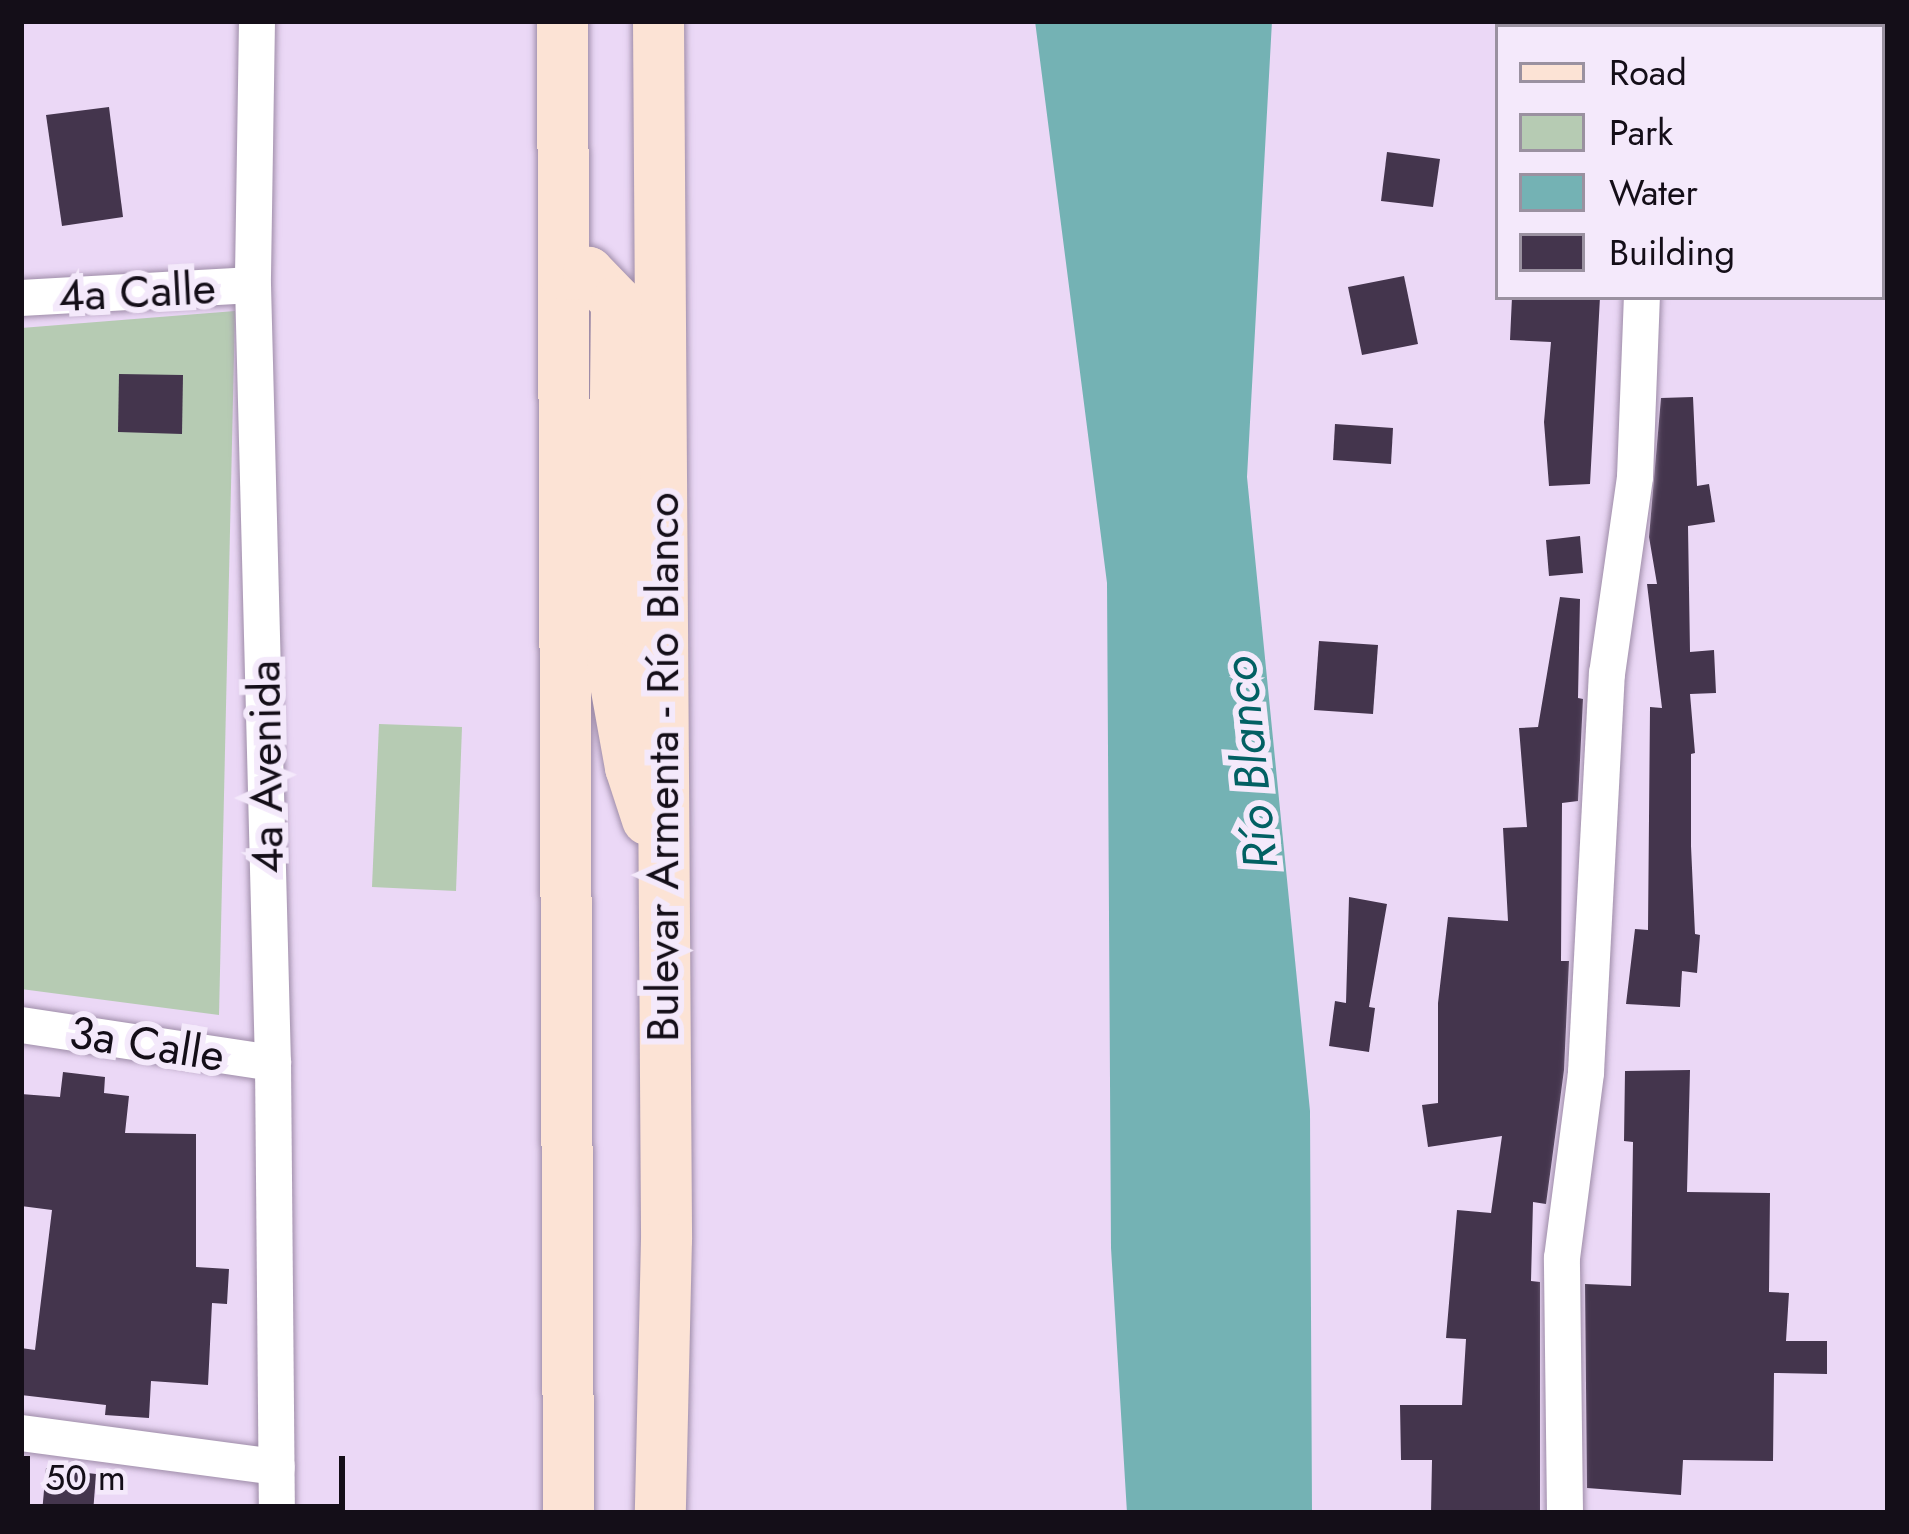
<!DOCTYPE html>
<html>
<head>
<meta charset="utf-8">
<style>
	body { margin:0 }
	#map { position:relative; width:1909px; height:1534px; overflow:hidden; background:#ebd8f6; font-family:Jost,sans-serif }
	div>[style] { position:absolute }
	.green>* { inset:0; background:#b6cbb3 }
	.water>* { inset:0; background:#74b2b4 }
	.building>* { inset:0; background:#44354d }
	.roads { filter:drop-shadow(0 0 3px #9e8ca8) drop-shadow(0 0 3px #9e8ca8) }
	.street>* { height:36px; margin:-18px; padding:0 18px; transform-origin:18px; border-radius:18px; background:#fff }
	.secondary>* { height:51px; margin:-25.5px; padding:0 25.5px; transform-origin:25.5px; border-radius:25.5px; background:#fce3d5 }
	span { translate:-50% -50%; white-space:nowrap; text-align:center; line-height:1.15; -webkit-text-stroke:12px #f4e9fb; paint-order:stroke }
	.street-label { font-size:45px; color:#140e18 }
	.water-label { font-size:48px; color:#026063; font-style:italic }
	.frame { position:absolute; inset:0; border:24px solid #140e18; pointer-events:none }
	.legend { position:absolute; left:1495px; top:24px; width:390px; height:276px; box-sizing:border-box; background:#f4e9fb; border:3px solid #9a91a0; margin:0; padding:15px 21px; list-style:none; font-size:36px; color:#140e18 }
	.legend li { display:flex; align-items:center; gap:24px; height:60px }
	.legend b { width:60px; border:3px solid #9a91a0 }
	.scale { position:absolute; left:24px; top:1456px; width:321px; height:54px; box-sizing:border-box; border:6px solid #140e18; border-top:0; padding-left:15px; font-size:36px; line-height:42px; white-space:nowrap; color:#140e18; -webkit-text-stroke:9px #f4e9fb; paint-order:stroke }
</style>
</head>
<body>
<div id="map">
	<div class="green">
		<i style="clip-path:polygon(235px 311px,219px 1015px,21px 989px,21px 328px)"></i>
		<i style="clip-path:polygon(379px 724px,462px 727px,456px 891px,372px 887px)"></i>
	</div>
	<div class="water">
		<i style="clip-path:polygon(1035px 21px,1272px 21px,1247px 477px,1310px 1111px,1312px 1513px,1127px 1513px,1111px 1248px,1107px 583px)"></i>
	</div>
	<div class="building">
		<i style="clip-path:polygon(109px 107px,123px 217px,62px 226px,46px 115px)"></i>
		<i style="clip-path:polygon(1387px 152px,1440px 159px,1433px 207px,1381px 201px)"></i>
		<i style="clip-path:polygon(1404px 276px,1418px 344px,1362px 355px,1348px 287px)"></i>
		<i style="clip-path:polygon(1512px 297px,1600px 297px,1590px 484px,1549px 486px,1544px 422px,1551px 342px,1510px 340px)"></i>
		<i style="clip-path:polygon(119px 374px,183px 375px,182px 434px,118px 432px)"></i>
		<i style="clip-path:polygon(1693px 397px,1697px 486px,1709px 484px,1715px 522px,1688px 526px,1690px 652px,1714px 650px,1716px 693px,1690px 694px,1695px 753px,1691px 754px,1691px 846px,1695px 934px,1700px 935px,1697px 973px,1682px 971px,1680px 1007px,1626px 1004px,1635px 929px,1648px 930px,1650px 707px,1662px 708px,1647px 584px,1657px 584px,1649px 537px,1661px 398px)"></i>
		<i style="clip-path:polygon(1335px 424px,1393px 428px,1391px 464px,1333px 460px)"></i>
		<i style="clip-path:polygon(1580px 536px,1583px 573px,1549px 576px,1546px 540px)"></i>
		<i style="clip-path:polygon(1560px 597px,1580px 599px,1578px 698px,1583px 699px,1578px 801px,1562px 803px,1561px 961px,1569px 961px,1564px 1070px,1546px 1204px,1533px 1202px,1531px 1281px,1540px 1282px,1540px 1513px,1431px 1513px,1432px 1460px,1401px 1460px,1400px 1405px,1462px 1405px,1466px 1339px,1446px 1338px,1457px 1210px,1491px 1213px,1502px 1136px,1428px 1147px,1422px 1105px,1438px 1103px,1438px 1003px,1448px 917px,1508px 921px,1503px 828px,1527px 827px,1519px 728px,1538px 727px)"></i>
		<i style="clip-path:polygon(1319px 641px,1378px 645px,1373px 714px,1314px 710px)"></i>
		<i style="clip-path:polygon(1349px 897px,1387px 904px,1369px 1007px,1375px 1008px,1369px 1052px,1329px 1046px,1335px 1001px,1346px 1003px)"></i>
		<i style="clip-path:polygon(1690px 1070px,1687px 1192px,1770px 1193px,1769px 1292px,1789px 1293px,1786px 1341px,1827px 1341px,1827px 1374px,1774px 1373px,1773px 1461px,1683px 1460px,1681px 1495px,1587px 1488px,1585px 1284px,1631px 1286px,1633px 1142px,1624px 1141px,1625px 1071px)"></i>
		<i style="clip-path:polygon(63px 1072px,105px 1077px,104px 1093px,129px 1096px,125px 1133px,196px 1134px,196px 1267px,229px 1269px,227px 1304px,212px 1303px,208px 1385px,151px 1381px,149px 1418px,105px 1415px,106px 1405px,21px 1395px,21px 1348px,35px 1350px,52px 1210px,21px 1206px,21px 1094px,60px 1097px)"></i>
		<i style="clip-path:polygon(46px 1468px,96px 1474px,93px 1513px,42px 1513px)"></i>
	</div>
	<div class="roads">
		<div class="street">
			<i style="left:257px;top:21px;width:264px;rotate:90.9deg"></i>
			<i style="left:253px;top:285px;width:778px;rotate:88.53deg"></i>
			<i style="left:273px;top:1063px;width:450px;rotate:89.5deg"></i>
			<i style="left:1643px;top:21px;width:6px;rotate:90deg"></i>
			<i style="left:21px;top:298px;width:232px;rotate:-3.2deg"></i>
			<i style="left:21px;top:1025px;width:255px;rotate:8.6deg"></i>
			<i style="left:21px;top:1433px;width:258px;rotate:7.6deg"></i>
			<i style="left:1565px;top:1513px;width:255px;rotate:-90.7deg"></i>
			<i style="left:1562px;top:1258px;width:188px;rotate:-82.6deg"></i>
			<i style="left:1586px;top:1072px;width:399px;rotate:-87deg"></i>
			<i style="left:1607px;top:674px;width:199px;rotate:-81.9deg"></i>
			<i style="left:1635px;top:477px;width:180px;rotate:-87.8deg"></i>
		</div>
		<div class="secondary">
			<i style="left:562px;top:21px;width:1492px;rotate:89.77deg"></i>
			<i style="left:658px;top:21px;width:1218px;rotate:89.62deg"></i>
			<i style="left:666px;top:1239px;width:274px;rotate:91.3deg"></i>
			<i style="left:563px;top:274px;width:25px;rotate:-5deg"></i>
			<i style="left:588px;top:272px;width:40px;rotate:46deg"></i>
			<i style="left:616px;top:301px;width:366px;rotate:90.6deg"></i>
			<i style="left:612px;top:667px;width:102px;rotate:79.8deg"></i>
			<i style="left:630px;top:767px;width:55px;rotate:71.9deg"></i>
		</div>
	</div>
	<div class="street-label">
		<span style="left:137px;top:292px;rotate:-3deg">4a Calle</span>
		<span style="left:266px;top:767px;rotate:-91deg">4a Avenida</span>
		<span style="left:663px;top:767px;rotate:-90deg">Bulevar Armenta - Río Blanco</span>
		<span style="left:147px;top:1044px;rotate:9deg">3a Calle</span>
	</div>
	<div class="water-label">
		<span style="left:1250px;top:763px;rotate:-96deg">Río Blanco</span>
	</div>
	<div class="frame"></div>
	<ul class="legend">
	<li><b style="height:15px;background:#fce3d5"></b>Road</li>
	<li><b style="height:33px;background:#b6cbb3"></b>Park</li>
	<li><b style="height:33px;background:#74b2b4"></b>Water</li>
	<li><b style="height:33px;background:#44354d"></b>Building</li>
	</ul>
	<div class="scale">50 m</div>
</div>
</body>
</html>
